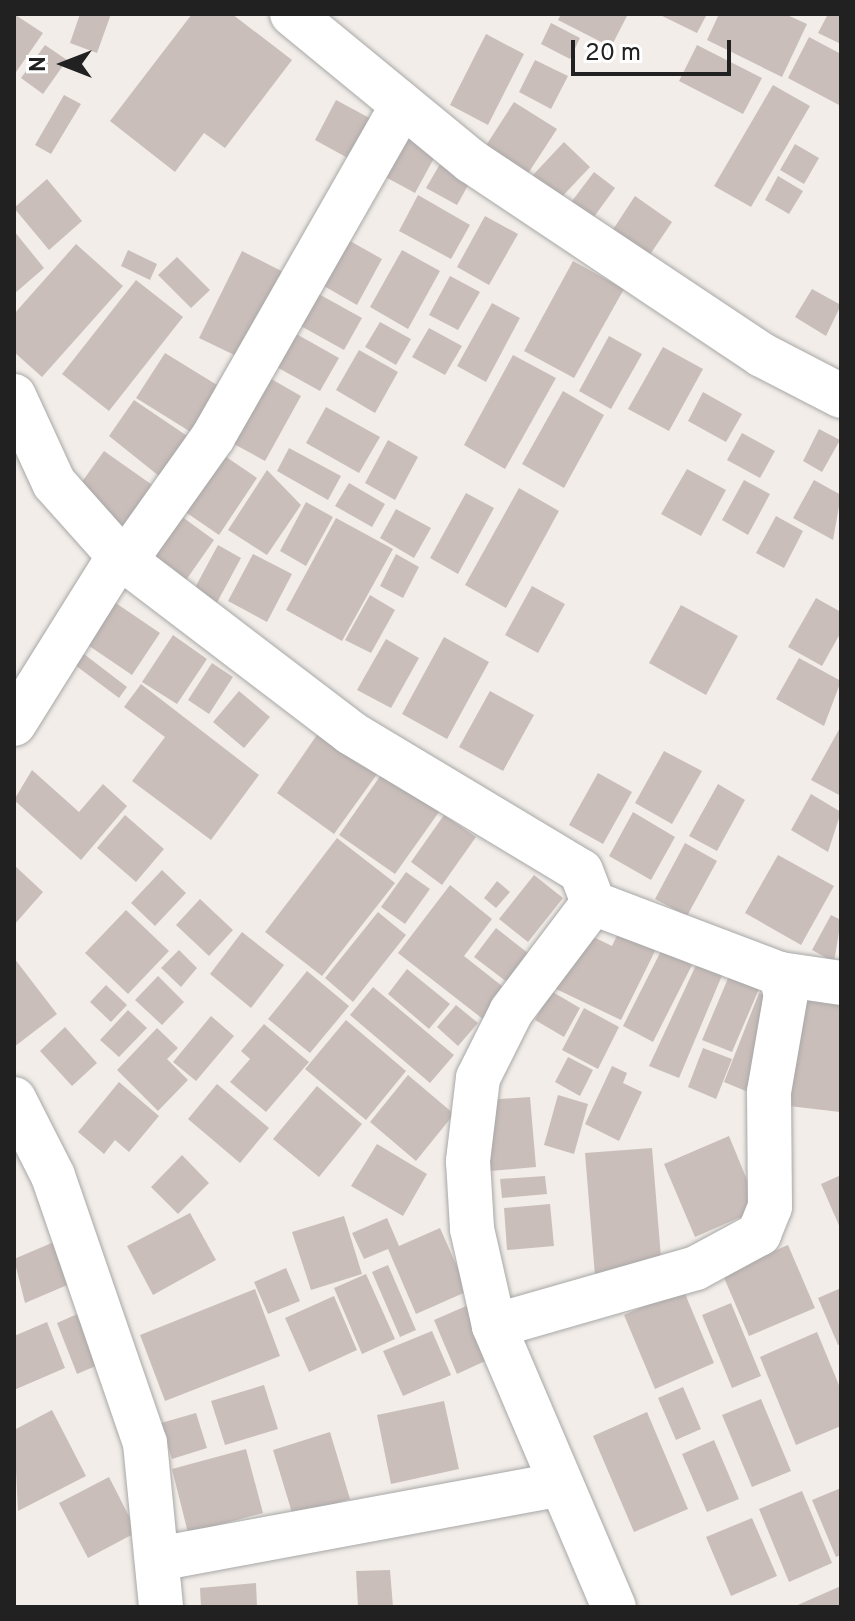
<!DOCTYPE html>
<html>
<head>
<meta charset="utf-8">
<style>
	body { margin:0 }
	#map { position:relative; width:855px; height:1621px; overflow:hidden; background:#f2ede8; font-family:Overpass,sans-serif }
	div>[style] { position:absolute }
	.building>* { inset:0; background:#cabeba }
	.roads { filter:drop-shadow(0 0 2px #a8a8a8) drop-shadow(0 0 2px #a8a8a8) }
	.minor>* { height:44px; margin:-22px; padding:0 22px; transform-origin:22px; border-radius:22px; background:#fff }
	span { translate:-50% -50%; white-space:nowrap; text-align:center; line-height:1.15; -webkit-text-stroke:6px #fff; paint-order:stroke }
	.frame { position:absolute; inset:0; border:16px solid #212121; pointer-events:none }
	.north { position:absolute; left:24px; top:24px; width:80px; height:80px; -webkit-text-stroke:6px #fff; paint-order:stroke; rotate:270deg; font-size:22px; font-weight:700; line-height:32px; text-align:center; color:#212121 }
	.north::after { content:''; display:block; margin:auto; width:28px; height:36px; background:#212121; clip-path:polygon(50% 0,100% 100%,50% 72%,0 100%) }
	.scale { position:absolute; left:571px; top:40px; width:160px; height:36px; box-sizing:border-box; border:4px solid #212121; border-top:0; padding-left:10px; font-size:24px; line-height:28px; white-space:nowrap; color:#212121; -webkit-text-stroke:6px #fff; paint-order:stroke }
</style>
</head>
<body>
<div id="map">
	<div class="building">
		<i style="clip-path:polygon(14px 14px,43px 33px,14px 75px)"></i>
		<i style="clip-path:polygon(80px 14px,111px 14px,97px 53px,70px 43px)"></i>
		<i style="clip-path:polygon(192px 14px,232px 14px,292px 60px,225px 148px,204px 133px,175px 172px,110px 121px)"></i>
		<i style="clip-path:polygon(561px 14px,628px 14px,611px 47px,558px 20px)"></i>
		<i style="clip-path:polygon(658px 14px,707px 14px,697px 33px)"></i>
		<i style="clip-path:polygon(719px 14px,785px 14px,807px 24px,782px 77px,707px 40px)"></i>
		<i style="clip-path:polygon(828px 14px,841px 14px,841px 44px,818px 33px)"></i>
		<i style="clip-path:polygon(551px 23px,580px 38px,570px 59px,541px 44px)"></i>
		<i style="clip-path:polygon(486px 34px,524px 54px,488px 125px,450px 105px)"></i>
		<i style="clip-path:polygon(809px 37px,841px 54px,841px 106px,788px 78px)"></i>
		<i style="clip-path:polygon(45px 45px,67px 60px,43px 94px,21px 78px)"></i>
		<i style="clip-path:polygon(697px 45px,762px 78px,743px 114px,679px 81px)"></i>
		<i style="clip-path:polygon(535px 60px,568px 76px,551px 109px,519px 92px)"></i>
		<i style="clip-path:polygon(773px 85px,810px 106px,751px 207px,714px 186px)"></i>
		<i style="clip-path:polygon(64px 95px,81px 104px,51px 154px,35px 145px)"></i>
		<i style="clip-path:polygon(336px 100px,377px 122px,355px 162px,315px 140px)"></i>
		<i style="clip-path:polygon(514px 102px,557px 129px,527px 175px,485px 147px)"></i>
		<i style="clip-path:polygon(404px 129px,439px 149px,415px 193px,380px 174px)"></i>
		<i style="clip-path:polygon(564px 142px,590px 167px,558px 201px,532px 176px)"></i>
		<i style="clip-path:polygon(795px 144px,819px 158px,804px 184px,780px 170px)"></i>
		<i style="clip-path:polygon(440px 164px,471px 180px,457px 205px,426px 188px)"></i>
		<i style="clip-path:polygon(594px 172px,615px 188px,588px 225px,566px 209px)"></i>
		<i style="clip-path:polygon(778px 176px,803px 191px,789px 214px,765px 200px)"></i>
		<i style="clip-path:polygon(47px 179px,82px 221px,49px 250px,14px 208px)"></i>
		<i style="clip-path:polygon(418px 195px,470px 225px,451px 259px,399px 231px)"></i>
		<i style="clip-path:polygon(635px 196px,672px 222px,649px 256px,612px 231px)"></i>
		<i style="clip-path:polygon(485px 216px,518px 234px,489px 285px,457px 267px)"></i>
		<i style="clip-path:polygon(14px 231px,44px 268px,14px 294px)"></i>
		<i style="clip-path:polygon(334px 232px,382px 259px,357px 305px,310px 278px)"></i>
		<i style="clip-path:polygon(76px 244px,123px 286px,42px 377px,14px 352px,14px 314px)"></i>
		<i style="clip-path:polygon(128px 250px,157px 264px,150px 280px,121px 266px)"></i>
		<i style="clip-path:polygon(402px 250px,440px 271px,408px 329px,370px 307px)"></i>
		<i style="clip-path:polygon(242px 251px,291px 276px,249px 362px,199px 338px)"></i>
		<i style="clip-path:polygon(177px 257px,210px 290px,191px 308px,158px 275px)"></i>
		<i style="clip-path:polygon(573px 261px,624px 289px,574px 378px,524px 351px)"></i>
		<i style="clip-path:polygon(450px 276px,480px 292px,458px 330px,429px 315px)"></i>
		<i style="clip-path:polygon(136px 280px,183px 317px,109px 411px,62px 374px)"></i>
		<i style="clip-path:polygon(308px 288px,362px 318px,344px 350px,290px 320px)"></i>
		<i style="clip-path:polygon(812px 289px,841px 305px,826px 336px,795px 317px)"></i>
		<i style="clip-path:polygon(492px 303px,520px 318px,486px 382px,457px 366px)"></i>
		<i style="clip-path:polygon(380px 322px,411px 339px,396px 365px,365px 347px)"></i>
		<i style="clip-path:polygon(429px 328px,462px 346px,445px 375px,412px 357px)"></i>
		<i style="clip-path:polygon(291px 331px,339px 358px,320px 391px,273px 365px)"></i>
		<i style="clip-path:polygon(609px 336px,642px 354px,611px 409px,579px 391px)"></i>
		<i style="clip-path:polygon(663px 347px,703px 369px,669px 431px,628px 409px)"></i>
		<i style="clip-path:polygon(359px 350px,398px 372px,375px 413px,336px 390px)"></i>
		<i style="clip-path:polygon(165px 353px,230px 393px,202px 439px,136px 398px)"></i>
		<i style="clip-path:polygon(513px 355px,556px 378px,505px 469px,464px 445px)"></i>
		<i style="clip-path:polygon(259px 372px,301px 396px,265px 461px,223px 438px)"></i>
		<i style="clip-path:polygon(563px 391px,604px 415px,564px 488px,522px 464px)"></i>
		<i style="clip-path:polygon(703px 392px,742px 414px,726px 442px,688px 421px)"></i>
		<i style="clip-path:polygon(134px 400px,202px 446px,174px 488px,109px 436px)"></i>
		<i style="clip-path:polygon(326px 407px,380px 437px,359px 473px,306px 443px)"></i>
		<i style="clip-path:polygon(819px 429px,840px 440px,822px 472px,803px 461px)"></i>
		<i style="clip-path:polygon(742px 433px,775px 451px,760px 478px,727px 460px)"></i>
		<i style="clip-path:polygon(388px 440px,418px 457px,395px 500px,365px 483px)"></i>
		<i style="clip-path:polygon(289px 448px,341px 476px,328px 500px,277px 471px)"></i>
		<i style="clip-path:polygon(104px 451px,165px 494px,136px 536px,74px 493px)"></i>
		<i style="clip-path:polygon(222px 454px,257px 478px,219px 535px,184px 511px)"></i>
		<i style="clip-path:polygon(687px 469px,726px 490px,701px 536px,661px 514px)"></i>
		<i style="clip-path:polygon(267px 470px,301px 505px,267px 555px,228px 530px)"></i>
		<i style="clip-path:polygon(744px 480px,770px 494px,748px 535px,722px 520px)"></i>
		<i style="clip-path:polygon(814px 480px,841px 495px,833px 540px,793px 518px)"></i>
		<i style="clip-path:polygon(349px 483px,385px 504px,372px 527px,335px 506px)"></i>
		<i style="clip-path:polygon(519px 488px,559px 511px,506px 608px,465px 585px)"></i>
		<i style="clip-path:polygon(466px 493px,494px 508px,458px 574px,430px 558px)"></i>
		<i style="clip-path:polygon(306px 502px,333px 517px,306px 566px,280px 551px)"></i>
		<i style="clip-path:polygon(396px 509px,431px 528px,414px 558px,380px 538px)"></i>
		<i style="clip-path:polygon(181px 516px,214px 540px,184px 583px,151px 559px)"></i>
		<i style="clip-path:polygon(776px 516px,803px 531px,784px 568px,756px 553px)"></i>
		<i style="clip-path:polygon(336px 518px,393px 549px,342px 641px,286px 610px)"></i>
		<i style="clip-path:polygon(218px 545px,241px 558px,214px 608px,191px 595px)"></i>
		<i style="clip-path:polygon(253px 554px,292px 574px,267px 622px,228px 601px)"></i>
		<i style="clip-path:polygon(396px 554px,419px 567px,403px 598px,380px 586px)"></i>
		<i style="clip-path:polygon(532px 586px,565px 604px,538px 653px,505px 635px)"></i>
		<i style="clip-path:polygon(101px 593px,160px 633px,132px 675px,73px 635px)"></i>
		<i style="clip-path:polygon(370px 595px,395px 610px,371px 653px,345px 640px)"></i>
		<i style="clip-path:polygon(816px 598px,841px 612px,841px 632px,822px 666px,788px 647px)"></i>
		<i style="clip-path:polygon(681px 605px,738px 636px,706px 695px,649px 663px)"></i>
		<i style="clip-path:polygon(173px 635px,207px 659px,177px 704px,142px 682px)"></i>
		<i style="clip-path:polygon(444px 637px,489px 662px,447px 739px,402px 714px)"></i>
		<i style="clip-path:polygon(386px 639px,419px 658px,391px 708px,357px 690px)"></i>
		<i style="clip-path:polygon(67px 641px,127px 687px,119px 698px,59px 653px)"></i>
		<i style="clip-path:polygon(799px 658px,841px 681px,824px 726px,776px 699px)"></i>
		<i style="clip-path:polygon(212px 663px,233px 677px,209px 714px,188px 700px)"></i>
		<i style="clip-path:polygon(141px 684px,259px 775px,211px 840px,132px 781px,165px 737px,124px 707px)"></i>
		<i style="clip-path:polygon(239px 691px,270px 717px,244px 748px,213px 722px)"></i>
		<i style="clip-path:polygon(490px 691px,534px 715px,503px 771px,459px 747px)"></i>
		<i style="clip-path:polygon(841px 726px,841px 796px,811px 780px)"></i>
		<i style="clip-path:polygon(321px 729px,380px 770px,334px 834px,277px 793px)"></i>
		<i style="clip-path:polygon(664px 751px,702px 771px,672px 824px,635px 803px)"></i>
		<i style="clip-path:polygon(32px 770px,79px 812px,103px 784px,127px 806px,81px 860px,14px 800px)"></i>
		<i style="clip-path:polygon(383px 772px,439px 812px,395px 874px,339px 835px)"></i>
		<i style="clip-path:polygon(598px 773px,632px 792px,603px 844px,569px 825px)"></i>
		<i style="clip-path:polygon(718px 784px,745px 800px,717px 851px,689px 836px)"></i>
		<i style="clip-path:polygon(811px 794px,841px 812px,828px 852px,791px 830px)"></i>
		<i style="clip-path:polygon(633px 812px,675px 837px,651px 880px,609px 856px)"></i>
		<i style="clip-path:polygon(125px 815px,164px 849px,136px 882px,97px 848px)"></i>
		<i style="clip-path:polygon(444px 815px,476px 837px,442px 885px,411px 862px)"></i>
		<i style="clip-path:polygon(337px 838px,395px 883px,322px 976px,265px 932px)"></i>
		<i style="clip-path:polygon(685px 843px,717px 861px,687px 916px,655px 899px)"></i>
		<i style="clip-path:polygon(778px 855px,834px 886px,801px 945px,745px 913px)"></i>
		<i style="clip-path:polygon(14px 865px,43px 892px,14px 925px)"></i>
		<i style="clip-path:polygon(162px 870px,186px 893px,155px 926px,131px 903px)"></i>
		<i style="clip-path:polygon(406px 872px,430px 889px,405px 924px,381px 907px)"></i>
		<i style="clip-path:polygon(534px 875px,563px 898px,528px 942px,499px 919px)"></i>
		<i style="clip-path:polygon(497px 881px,510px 892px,496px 908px,484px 898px)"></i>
		<i style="clip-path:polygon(450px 885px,492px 919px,464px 956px,511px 993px,488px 1023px,398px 953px)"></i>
		<i style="clip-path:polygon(200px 899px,233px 930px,209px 956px,176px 925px)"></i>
		<i style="clip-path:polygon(126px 910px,169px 951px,128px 994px,85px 953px)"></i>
		<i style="clip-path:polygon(378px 912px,406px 935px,353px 1002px,325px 978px)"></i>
		<i style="clip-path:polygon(831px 915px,841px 920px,834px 962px,812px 950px)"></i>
		<i style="clip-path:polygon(496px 928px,533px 957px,511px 985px,474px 957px)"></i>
		<i style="clip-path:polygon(620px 929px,657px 947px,621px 1020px,554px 988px,581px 931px,612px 946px)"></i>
		<i style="clip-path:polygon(242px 932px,284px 965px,251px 1008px,210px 974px)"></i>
		<i style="clip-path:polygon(662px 949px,692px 965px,653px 1042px,623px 1026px)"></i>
		<i style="clip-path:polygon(179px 950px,197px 968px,181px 987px,161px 968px)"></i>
		<i style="clip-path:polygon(14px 958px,57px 1014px,14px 1047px)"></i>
		<i style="clip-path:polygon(697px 963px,723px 973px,679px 1078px,649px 1066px)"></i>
		<i style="clip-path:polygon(407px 969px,450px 1004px,429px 1029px,388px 994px)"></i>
		<i style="clip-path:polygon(307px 971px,349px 1006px,310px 1053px,268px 1019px)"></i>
		<i style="clip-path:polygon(158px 976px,184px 1002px,162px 1025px,135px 1000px)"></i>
		<i style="clip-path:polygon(729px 976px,759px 989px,732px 1052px,702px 1040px)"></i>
		<i style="clip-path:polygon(106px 985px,127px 1005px,111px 1022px,90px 1002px)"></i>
		<i style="clip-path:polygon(373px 987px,454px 1055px,430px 1083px,350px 1015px)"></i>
		<i style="clip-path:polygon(551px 991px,580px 1008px,564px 1037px,535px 1020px)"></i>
		<i style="clip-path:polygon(759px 993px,783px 1002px,748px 1092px,724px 1082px)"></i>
		<i style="clip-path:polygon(804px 996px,841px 1002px,840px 1112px,789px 1106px)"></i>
		<i style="clip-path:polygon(456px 1005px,478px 1023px,458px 1046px,437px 1027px)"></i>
		<i style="clip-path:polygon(584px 1008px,619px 1027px,598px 1069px,562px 1050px)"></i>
		<i style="clip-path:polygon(128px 1010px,147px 1028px,119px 1057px,100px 1040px)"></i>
		<i style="clip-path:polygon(211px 1016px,234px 1036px,196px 1081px,173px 1062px)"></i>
		<i style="clip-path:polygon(346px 1020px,406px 1071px,366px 1120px,305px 1069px)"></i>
		<i style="clip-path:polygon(264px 1024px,309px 1062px,266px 1112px,230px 1082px,250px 1059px,241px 1051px)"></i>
		<i style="clip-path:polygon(65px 1027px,97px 1063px,72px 1086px,40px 1051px)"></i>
		<i style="clip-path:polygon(157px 1028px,178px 1048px,167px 1059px,188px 1080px,158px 1111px,117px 1070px)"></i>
		<i style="clip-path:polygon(703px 1048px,732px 1059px,716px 1099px,688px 1087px)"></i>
		<i style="clip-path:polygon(568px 1057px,593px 1070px,580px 1096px,555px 1082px)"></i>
		<i style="clip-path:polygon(612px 1066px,627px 1073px,623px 1083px,642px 1092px,619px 1141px,585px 1124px)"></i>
		<i style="clip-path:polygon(408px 1075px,454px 1114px,416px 1161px,370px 1122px)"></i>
		<i style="clip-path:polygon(119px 1082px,159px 1116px,129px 1152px,115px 1140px,104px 1154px,78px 1132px)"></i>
		<i style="clip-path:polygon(217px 1084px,269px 1128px,240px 1163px,188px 1119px)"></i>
		<i style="clip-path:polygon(317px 1086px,362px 1124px,319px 1177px,273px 1139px)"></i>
		<i style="clip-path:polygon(558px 1095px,588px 1104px,574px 1154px,544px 1145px)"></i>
		<i style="clip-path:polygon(530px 1097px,536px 1167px,490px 1171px,485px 1100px)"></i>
		<i style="clip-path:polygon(729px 1136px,759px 1209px,695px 1237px,664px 1164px)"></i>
		<i style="clip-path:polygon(377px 1144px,427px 1174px,403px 1216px,351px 1186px)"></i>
		<i style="clip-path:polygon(652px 1148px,662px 1270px,595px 1276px,585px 1153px)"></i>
		<i style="clip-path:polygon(182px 1155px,209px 1183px,178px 1214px,151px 1187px)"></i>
		<i style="clip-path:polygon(841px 1175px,841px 1230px,821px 1184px)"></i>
		<i style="clip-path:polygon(545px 1176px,547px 1194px,502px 1198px,500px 1179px)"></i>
		<i style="clip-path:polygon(550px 1204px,554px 1246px,507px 1250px,504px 1208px)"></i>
		<i style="clip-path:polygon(190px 1213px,216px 1260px,153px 1295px,127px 1246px)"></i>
		<i style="clip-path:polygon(344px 1216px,362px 1274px,311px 1290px,292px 1232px)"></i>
		<i style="clip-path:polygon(387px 1218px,399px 1246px,440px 1228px,468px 1291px,416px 1314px,388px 1249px,364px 1259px,352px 1233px)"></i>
		<i style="clip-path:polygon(54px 1242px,72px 1283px,25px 1303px,14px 1259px)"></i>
		<i style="clip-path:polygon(788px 1245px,815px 1308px,749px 1336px,722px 1273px)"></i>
		<i style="clip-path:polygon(388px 1265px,416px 1330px,400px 1337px,372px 1272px)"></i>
		<i style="clip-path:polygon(286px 1268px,300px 1301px,268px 1314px,254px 1282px)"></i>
		<i style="clip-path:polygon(366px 1274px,395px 1339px,362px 1354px,334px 1288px)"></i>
		<i style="clip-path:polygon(841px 1288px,841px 1344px,838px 1345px,818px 1298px)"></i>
		<i style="clip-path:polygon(255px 1289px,280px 1356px,165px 1401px,140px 1335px)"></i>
		<i style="clip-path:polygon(683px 1289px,714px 1363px,655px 1389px,624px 1315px)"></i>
		<i style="clip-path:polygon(334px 1296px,357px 1350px,309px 1372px,285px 1318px)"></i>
		<i style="clip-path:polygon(473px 1303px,496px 1356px,457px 1374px,434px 1320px)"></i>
		<i style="clip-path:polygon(731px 1303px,761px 1376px,732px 1388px,702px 1315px)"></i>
		<i style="clip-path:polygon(84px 1311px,105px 1362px,77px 1374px,57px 1323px)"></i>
		<i style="clip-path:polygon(47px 1322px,65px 1368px,14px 1390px,14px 1336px)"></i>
		<i style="clip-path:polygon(432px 1331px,451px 1375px,403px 1396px,383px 1351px)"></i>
		<i style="clip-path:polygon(817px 1332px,841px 1390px,841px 1426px,796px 1445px,760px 1357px)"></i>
		<i style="clip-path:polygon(264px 1385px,278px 1429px,225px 1445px,211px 1401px)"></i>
		<i style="clip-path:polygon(683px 1387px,701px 1429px,676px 1440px,658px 1398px)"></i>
		<i style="clip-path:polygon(761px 1399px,791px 1471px,752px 1487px,722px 1415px)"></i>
		<i style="clip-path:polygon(444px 1401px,459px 1469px,391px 1484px,377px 1415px)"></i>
		<i style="clip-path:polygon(52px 1410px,86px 1476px,18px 1511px,14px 1430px)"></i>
		<i style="clip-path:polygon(647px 1412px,688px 1509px,634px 1532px,593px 1436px)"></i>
		<i style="clip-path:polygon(196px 1413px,207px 1448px,172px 1459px,161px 1423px)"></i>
		<i style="clip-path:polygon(330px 1432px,350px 1499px,293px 1516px,273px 1450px)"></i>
		<i style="clip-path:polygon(714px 1440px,739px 1499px,707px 1512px,682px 1454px)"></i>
		<i style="clip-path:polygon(246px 1449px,263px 1513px,188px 1533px,172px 1469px)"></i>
		<i style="clip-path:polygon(109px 1477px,137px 1532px,88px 1558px,59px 1503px)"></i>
		<i style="clip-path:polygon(841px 1488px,841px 1555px,836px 1557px,812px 1500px)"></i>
		<i style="clip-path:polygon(802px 1491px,832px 1563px,789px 1582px,759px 1509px)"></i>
		<i style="clip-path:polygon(752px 1518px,777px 1576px,731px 1596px,706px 1537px)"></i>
		<i style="clip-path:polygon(390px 1570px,393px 1607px,358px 1607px,356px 1571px)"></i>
		<i style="clip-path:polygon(256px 1583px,257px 1607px,201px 1607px,200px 1588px)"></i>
		<i style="clip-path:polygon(841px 1586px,841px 1607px,793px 1607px)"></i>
	</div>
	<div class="roads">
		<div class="minor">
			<i style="left:292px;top:14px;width:232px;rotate:39.4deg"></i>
			<i style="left:471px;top:161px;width:350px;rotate:33.7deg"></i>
			<i style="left:762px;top:355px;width:89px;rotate:27.4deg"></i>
			<i style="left:14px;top:396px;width:96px;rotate:65.3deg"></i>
			<i style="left:54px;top:483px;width:98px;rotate:48.3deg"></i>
			<i style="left:119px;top:556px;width:198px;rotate:122deg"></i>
			<i style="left:119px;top:556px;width:292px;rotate:37.3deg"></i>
			<i style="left:351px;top:733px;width:268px;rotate:31deg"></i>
			<i style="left:581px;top:871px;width:34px;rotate:69deg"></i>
			<i style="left:593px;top:903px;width:200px;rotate:20.8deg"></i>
			<i style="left:780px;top:974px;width:62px;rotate:8.4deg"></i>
			<i style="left:125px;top:561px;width:152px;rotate:-54.6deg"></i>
			<i style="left:213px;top:437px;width:378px;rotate:-60.3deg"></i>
			<i style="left:593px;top:903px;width:136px;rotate:127deg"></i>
			<i style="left:511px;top:1012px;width:74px;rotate:116.6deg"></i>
			<i style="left:478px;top:1078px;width:84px;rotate:96.9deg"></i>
			<i style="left:468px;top:1161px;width:68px;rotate:86.6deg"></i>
			<i style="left:472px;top:1229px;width:99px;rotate:77.2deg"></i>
			<i style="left:494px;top:1326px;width:306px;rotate:66.9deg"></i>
			<i style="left:14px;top:1099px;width:86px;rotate:63.1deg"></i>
			<i style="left:53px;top:1176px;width:282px;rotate:71deg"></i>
			<i style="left:145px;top:1443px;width:165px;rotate:84.4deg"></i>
			<i style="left:494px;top:1326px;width:210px;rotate:-16deg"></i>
			<i style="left:696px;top:1268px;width:72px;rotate:-28.4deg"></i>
			<i style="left:759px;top:1234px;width:29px;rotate:-68deg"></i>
			<i style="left:770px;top:1207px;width:115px;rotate:-90.5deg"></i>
			<i style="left:769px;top:1092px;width:99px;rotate:-80.2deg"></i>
			<i style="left:786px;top:994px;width:21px;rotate:-107deg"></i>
			<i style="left:157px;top:1559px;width:407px;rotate:-10.5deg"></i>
		</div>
	</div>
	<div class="frame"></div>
	<div class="north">N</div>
	<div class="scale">20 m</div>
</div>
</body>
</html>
